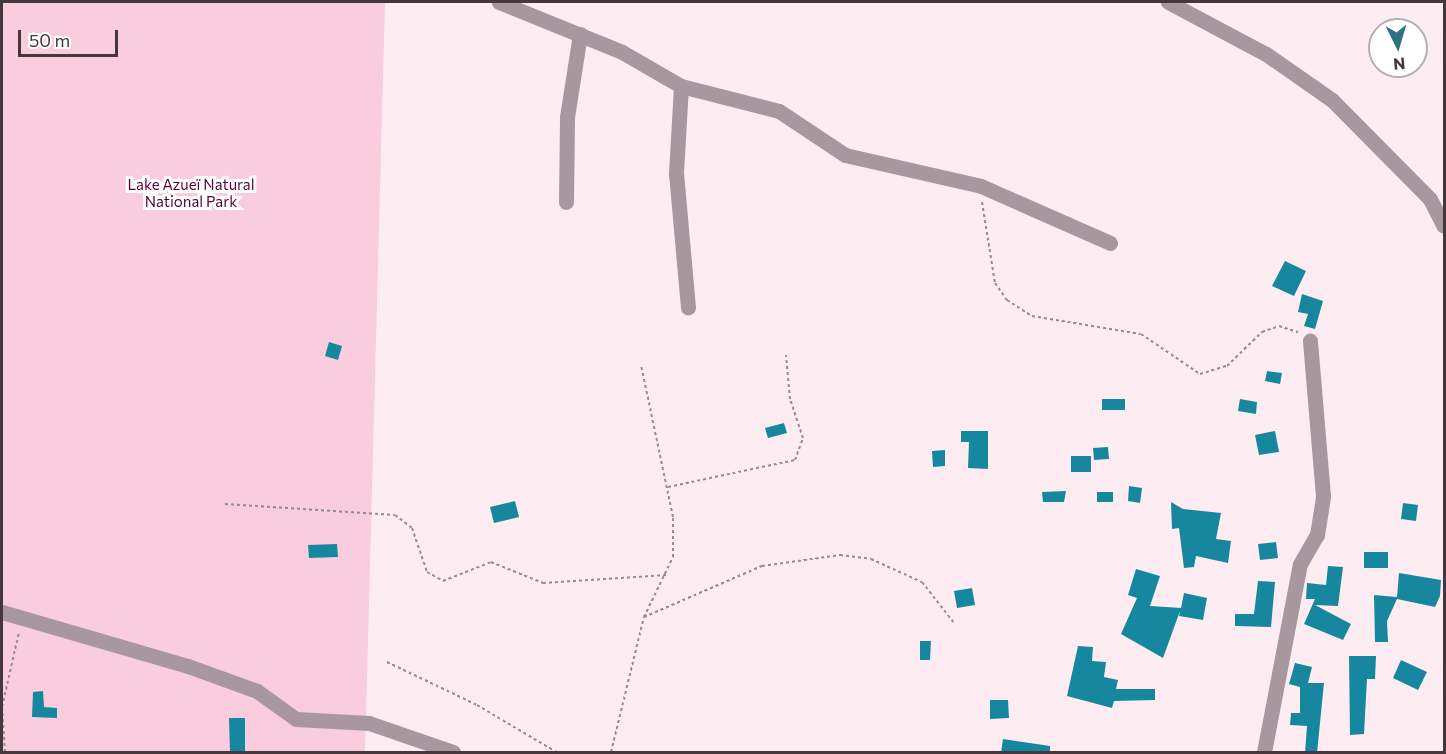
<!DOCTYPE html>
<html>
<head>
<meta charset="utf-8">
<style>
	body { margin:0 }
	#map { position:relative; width:1446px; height:754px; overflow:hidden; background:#fdedf3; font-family:Commissioner,sans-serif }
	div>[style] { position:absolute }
	.green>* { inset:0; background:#f9ccde }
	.building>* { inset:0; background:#16879f }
	.path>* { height:2px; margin-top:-1px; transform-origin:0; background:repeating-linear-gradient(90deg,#998a90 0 3px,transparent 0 6px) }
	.minor>* { height:15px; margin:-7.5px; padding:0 7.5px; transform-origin:7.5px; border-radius:7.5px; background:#a8979e }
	span { translate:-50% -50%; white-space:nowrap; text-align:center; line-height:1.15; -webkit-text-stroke:6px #fff; paint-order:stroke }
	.park-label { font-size:15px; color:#5a0036 }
	.frame { position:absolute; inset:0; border:3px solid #46373d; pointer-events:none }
	.north { position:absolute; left:1368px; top:18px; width:60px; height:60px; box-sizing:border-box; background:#fff; border:2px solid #b5afb1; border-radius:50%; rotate:175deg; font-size:16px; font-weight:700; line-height:24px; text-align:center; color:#46373d }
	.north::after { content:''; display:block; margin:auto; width:21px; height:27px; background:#2f7283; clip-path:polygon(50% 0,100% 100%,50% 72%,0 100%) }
	.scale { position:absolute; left:18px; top:30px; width:100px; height:27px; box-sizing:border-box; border:3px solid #46373d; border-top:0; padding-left:8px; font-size:18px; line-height:21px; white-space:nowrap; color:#46373d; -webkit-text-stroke:4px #fff; paint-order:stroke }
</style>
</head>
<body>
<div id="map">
	<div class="green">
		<i style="clip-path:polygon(2px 2px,385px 2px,365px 752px,2px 752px)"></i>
	</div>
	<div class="building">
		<i style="clip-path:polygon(1285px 261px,1306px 271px,1294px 296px,1272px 286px)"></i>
		<i style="clip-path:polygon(1302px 294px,1323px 301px,1315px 329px,1304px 326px,1308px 314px,1298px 312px)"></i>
		<i style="clip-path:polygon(329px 342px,342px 346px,338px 360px,325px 356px)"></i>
		<i style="clip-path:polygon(1267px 371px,1282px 373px,1280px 384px,1265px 381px)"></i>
		<i style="clip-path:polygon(1102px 399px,1125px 399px,1125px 410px,1102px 410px)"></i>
		<i style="clip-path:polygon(1240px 399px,1257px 402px,1256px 414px,1238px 411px)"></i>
		<i style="clip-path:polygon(784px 423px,787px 433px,768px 438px,765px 428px)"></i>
		<i style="clip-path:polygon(961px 431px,988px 431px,988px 469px,968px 468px,969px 442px,961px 442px)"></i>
		<i style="clip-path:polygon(1275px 431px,1279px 452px,1259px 455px,1255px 435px)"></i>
		<i style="clip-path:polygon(1108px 447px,1109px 459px,1094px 460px,1093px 448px)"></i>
		<i style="clip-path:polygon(945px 450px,945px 466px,933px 467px,932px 451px)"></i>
		<i style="clip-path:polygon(1071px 456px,1091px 456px,1091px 472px,1071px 472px)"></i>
		<i style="clip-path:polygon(1129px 486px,1142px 488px,1140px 503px,1128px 501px)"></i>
		<i style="clip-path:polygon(1066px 491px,1064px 502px,1043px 502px,1042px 492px)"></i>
		<i style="clip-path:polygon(1097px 492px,1113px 492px,1113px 502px,1097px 502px)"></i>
		<i style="clip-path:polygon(515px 501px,519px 517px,494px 523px,490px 507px)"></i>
		<i style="clip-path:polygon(1171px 502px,1183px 509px,1221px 513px,1216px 539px,1231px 541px,1228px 563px,1196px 556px,1194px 567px,1184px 568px,1179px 528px,1172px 529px)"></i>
		<i style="clip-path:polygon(1403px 503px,1418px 505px,1416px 521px,1401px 519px)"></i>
		<i style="clip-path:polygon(1276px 542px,1278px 558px,1260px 560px,1258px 544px)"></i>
		<i style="clip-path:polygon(337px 544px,338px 557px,309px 558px,308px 545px)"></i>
		<i style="clip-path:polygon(1364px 552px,1388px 552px,1388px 568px,1364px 568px)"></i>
		<i style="clip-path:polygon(1328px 566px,1343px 567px,1338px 606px,1315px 605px,1351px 624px,1343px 640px,1304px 624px,1315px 599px,1306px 599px,1307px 583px,1326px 585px)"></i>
		<i style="clip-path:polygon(1136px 569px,1160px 576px,1150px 606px,1181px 608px,1184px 593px,1207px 598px,1203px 620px,1179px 616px,1180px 611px,1163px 658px,1121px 634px,1137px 598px,1128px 595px)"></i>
		<i style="clip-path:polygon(1399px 573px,1441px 580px,1440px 596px,1435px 607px,1397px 599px,1387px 621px,1388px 642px,1375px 642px,1374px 595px,1397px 597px)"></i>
		<i style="clip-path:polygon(1258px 581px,1275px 582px,1271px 627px,1235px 626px,1235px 614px,1254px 614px)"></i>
		<i style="clip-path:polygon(972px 588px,975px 605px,957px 608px,954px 591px)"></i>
		<i style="clip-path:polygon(920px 641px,931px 641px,930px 660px,920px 660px)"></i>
		<i style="clip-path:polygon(1078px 646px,1093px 647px,1092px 661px,1106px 662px,1104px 677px,1118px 680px,1116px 689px,1155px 689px,1155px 700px,1114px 701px,1112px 708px,1067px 696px)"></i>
		<i style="clip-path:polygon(1349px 656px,1376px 656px,1375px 679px,1367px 679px,1364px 734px,1350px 735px)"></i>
		<i style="clip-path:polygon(1401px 660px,1427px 672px,1418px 690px,1393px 678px)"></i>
		<i style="clip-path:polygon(1295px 663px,1312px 667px,1308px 683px,1324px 683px,1317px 753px,1305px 753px,1307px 726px,1290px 725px,1291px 713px,1300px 713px,1300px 687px,1289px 684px)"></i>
		<i style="clip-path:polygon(43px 691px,44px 707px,57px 708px,57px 718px,32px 717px,33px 692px)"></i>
		<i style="clip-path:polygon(990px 700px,1008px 700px,1009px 718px,990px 719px)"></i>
		<i style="clip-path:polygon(229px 718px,245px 718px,245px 753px,230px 753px)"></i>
		<i style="clip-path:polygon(1003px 739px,1050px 746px,1050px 753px,1001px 753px)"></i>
	</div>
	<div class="path">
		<i style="left:982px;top:202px;width:82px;rotate:80.9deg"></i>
		<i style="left:995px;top:283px;width:21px;rotate:55deg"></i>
		<i style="left:1007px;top:300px;width:30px;rotate:33deg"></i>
		<i style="left:1032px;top:316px;width:110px;rotate:9.4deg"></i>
		<i style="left:1141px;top:334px;width:71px;rotate:34.1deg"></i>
		<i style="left:1200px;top:374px;width:28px;rotate:-17deg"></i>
		<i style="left:1227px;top:366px;width:49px;rotate:-44.2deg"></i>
		<i style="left:1262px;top:332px;width:18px;rotate:-19deg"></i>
		<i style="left:1279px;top:326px;width:20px;rotate:18deg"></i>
		<i style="left:668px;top:487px;width:130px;rotate:-12deg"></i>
		<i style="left:795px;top:460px;width:23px;rotate:-70deg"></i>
		<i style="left:803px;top:438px;width:41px;rotate:-108.4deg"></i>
		<i style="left:790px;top:399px;width:44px;rotate:-95.2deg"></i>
		<i style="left:225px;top:504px;width:170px;rotate:3.7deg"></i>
		<i style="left:395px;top:515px;width:21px;rotate:37deg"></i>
		<i style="left:412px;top:528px;width:46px;rotate:71.2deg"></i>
		<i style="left:427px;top:572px;width:18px;rotate:29deg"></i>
		<i style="left:443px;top:581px;width:52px;rotate:-21.6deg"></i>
		<i style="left:491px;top:562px;width:56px;rotate:22deg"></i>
		<i style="left:543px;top:583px;width:124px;rotate:-3.7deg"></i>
		<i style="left:644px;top:617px;width:129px;rotate:-23.4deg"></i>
		<i style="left:762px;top:566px;width:79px;rotate:-8deg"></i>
		<i style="left:840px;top:555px;width:31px;rotate:7deg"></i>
		<i style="left:871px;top:559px;width:56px;rotate:24.3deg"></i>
		<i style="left:922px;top:582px;width:52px;rotate:52deg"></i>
		<i style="left:387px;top:662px;width:100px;rotate:25.5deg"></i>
		<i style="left:477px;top:705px;width:92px;rotate:30.7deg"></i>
		<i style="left:5px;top:752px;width:45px;rotate:-93.8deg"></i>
		<i style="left:2px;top:707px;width:77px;rotate:-77.2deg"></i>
		<i style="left:611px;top:752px;width:139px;rotate:-76.3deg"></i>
		<i style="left:644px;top:617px;width:67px;rotate:-64.2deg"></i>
		<i style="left:673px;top:557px;width:40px;rotate:-90deg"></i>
		<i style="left:673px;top:517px;width:155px;rotate:-101.9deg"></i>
	</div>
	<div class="minor">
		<i style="left:499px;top:2px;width:133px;rotate:22.1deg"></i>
		<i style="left:622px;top:52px;width:68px;rotate:30deg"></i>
		<i style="left:681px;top:86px;width:101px;rotate:14.3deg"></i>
		<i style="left:779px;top:111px;width:79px;rotate:33.7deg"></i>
		<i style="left:845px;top:155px;width:139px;rotate:12.8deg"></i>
		<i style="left:981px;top:186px;width:141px;rotate:23.8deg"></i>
		<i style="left:1168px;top:2px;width:111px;rotate:28deg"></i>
		<i style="left:1266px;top:54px;width:80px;rotate:34.9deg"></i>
		<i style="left:1332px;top:100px;width:139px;rotate:45.3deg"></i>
		<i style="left:1430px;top:199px;width:30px;rotate:63deg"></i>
		<i style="left:681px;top:86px;width:87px;rotate:93.3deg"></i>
		<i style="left:676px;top:173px;width:135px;rotate:84.9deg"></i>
		<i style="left:566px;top:202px;width:85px;rotate:-89.3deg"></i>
		<i style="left:567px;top:117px;width:84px;rotate:-81.1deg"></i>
		<i style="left:2px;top:612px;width:194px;rotate:16.2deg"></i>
		<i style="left:188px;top:666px;width:73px;rotate:19.9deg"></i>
		<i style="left:257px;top:691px;width:48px;rotate:35.7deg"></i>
		<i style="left:296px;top:719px;width:73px;rotate:3.1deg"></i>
		<i style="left:369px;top:723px;width:89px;rotate:19deg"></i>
		<i style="left:1264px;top:752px;width:191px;rotate:-79.2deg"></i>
		<i style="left:1300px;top:564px;width:34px;rotate:-60deg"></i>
		<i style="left:1317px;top:535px;width:39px;rotate:-81deg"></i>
		<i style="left:1323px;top:496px;width:156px;rotate:-94.8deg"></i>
	</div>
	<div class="park-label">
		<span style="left:191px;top:193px">Lake Azueï Natural<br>National Park</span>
	</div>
	<div class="frame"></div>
	<div class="north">N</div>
	<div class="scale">50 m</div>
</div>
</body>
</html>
